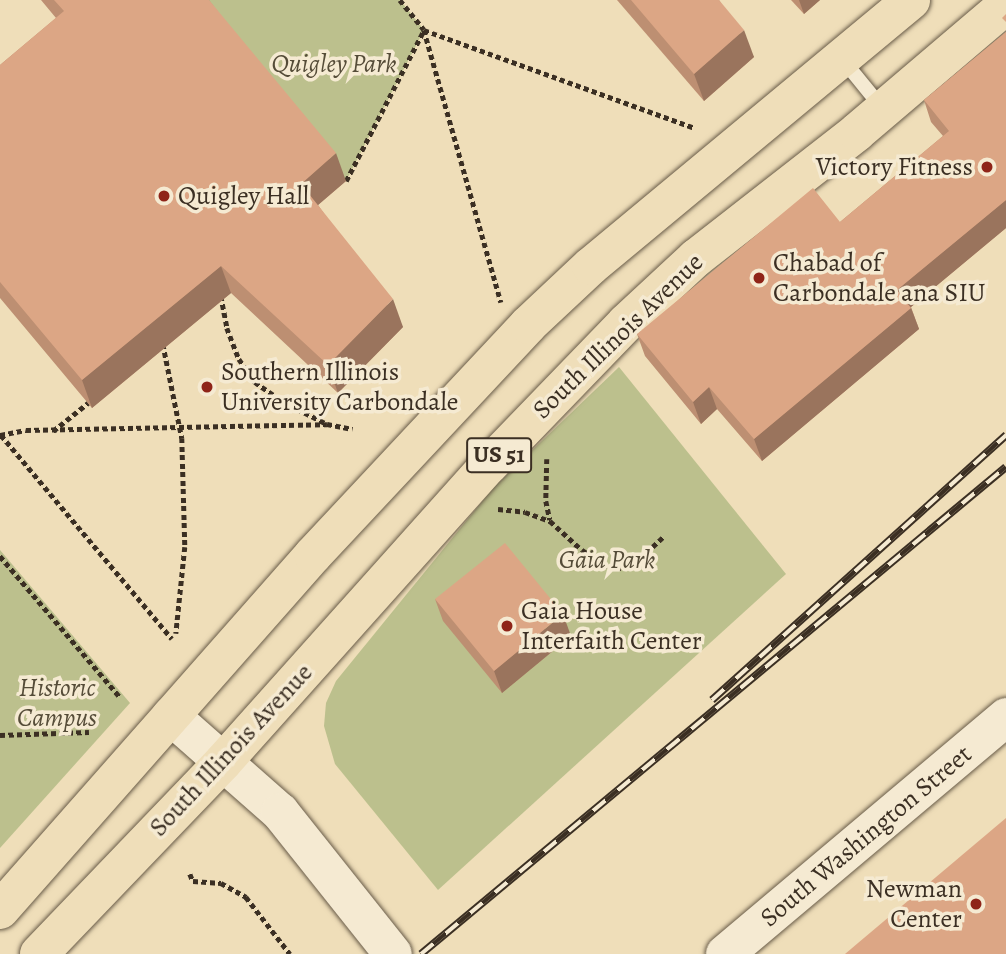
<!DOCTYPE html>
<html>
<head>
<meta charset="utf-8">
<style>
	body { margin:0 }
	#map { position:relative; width:1006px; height:954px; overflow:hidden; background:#efdeb9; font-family:Alegreya,serif }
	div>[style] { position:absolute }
	.green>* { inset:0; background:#bcc08d }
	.path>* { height:4.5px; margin-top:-2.25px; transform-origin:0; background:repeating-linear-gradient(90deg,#3b2f23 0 5px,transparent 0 8.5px) }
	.roads { filter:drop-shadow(0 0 2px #685b48) drop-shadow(0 0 2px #685b48) }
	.lane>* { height:14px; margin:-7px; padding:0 7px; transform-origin:7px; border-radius:7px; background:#f5ead2 }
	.secondary>* { height:38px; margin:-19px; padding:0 19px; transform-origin:19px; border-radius:19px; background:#f5ead2 }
	.highway>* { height:38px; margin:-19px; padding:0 19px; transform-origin:19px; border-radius:19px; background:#efdeb9 }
	.rail>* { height:8px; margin-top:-4px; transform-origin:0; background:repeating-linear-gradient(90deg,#f5ead2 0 16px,#3b2f23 0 32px); box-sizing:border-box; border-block:2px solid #3b2f23 }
	.wall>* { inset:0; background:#bd8f72 }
	.shaded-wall>* { inset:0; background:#9a745d }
	.building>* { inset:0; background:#dca685 }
	.dots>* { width:19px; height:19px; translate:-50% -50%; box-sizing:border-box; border:4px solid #f5ead2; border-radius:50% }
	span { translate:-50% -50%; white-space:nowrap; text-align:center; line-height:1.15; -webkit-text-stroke:7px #f5ead2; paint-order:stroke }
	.shield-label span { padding:2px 5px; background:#f5ead2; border:2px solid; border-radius:5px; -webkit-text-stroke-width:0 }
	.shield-label { font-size:24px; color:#3b2f23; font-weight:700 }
	.park-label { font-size:26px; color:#554c38; font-style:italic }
	.poi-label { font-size:26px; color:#3b2f23 }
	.right { translate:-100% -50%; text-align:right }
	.left { translate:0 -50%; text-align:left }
	.street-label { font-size:26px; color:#3b2f23 }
</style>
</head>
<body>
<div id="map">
	<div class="green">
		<i style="clip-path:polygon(195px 0,400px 0,424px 30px,346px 181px)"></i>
		<i style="clip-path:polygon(619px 367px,786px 574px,438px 890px,335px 764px,324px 726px,326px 703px,336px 681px,493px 488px)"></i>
		<i style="clip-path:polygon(0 550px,130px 703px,0 848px)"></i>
	</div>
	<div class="path">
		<i style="left:400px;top:0;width:38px;rotate:51deg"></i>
		<i style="left:424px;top:30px;width:283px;rotate:74.2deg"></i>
		<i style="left:346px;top:181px;width:170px;rotate:-62.7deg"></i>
		<i style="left:424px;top:30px;width:287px;rotate:19.9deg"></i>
		<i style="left:221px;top:296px;width:33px;rotate:79deg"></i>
		<i style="left:227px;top:328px;width:33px;rotate:69deg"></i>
		<i style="left:239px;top:359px;width:28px;rotate:55deg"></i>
		<i style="left:255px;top:382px;width:33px;rotate:35deg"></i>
		<i style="left:282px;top:401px;width:51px;rotate:27.1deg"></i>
		<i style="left:163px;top:344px;width:96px;rotate:78.6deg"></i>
		<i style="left:182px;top:438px;width:109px;rotate:88.4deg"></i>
		<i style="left:185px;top:547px;width:87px;rotate:95.9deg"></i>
		<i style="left:53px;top:431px;width:45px;rotate:-38.7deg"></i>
		<i style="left:0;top:435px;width:26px;rotate:-11deg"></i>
		<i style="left:26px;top:430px;width:301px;rotate:-1.1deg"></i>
		<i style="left:327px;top:424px;width:26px;rotate:11deg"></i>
		<i style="left:1px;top:435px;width:266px;rotate:50deg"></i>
		<i style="left:547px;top:459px;width:42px;rotate:91.4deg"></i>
		<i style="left:546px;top:501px;width:19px;rotate:78deg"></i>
		<i style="left:498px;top:509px;width:27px;rotate:6deg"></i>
		<i style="left:525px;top:512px;width:27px;rotate:20deg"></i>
		<i style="left:550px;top:521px;width:43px;rotate:42.2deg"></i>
		<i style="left:582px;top:550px;width:31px;rotate:33deg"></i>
		<i style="left:608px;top:567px;width:15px;rotate:4deg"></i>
		<i style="left:623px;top:568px;width:12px;rotate:-20deg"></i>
		<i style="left:634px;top:564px;width:41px;rotate:-43deg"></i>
		<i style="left:0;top:556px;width:185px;rotate:49.6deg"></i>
		<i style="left:0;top:735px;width:89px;rotate:-1.9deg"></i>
		<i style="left:190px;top:874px;width:8px;rotate:67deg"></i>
		<i style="left:193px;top:881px;width:28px;rotate:4deg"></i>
		<i style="left:221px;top:883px;width:29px;rotate:29deg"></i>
		<i style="left:246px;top:897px;width:72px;rotate:52.3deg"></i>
	</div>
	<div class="roads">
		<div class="lane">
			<i style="left:843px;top:60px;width:63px;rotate:50.8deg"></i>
		</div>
		<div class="secondary">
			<i style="left:171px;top:716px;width:145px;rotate:41.4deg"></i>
			<i style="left:280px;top:812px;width:181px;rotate:51.5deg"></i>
			<i style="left:725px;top:954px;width:368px;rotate:-40.1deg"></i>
		</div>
		<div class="highway">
			<i style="left:0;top:910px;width:473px;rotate:-48.6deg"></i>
			<i style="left:313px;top:555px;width:315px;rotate:-46.9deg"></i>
			<i style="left:528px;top:325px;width:86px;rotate:-43.1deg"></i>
			<i style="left:591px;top:266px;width:416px;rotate:-39.7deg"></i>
			<i style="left:39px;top:954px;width:266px;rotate:-46.2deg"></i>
			<i style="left:223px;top:762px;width:399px;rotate:-48.2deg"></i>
			<i style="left:489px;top:465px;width:197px;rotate:-46deg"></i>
			<i style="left:626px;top:323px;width:96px;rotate:-42.9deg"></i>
			<i style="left:696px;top:258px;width:204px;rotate:-38deg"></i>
			<i style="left:857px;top:132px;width:196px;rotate:-40.4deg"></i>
		</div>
	</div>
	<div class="rail">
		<i style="left:712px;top:700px;width:396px;rotate:-42deg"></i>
		<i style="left:421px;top:954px;width:761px;rotate:-39.78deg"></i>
	</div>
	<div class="wall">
		<i style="clip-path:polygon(41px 0,209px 0,346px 181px,318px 205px,403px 327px,338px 393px,231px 293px,92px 408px,0 298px,0 65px,56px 18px)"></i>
		<i style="clip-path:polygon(617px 0,719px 0,754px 57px,704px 101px)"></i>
		<i style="clip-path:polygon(791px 0,820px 0,804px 14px)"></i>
		<i style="clip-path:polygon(1006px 32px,1006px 228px,911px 307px,919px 329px,762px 461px,717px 409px,701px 424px,645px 356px,637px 334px,840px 222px,943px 136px,931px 122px,924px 100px)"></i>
		<i style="clip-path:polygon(435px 599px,571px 636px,502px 693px,443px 621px)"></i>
	</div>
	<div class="shaded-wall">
		<i style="clip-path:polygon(799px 0,820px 0,804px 14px)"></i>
		<i style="clip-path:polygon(744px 30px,754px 57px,704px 101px,694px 74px)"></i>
		<i style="clip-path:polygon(336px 153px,346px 181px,311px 211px,301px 184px)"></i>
		<i style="clip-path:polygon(1006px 200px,1006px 228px,905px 312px,897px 290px)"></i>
		<i style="clip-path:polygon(221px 266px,231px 293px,92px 408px,82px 380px)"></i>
		<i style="clip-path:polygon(393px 299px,403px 327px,338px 393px,328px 365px)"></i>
		<i style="clip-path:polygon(911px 308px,919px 329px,762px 461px,754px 439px)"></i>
		<i style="clip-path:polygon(709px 387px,717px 409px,701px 424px,693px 402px)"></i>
		<i style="clip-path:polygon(563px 614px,571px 636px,502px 693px,494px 671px)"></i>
	</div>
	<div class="building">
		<i style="clip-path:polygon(54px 0,209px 0,336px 153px,301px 184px,393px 299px,328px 365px,221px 266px,82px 380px,0 282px,0 65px,64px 11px)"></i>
		<i style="clip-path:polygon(631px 0,719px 0,744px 30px,694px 74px)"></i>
		<i style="clip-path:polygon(1006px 14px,1006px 22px,1002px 18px)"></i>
		<i style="clip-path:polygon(1006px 32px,1006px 200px,897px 290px,911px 308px,754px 439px,709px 387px,693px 402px,637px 334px,813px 188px,840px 222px,949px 131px,924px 100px)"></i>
		<i style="clip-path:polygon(505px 543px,563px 614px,494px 671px,435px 599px)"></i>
		<i style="clip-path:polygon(1006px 818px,1006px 954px,845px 954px)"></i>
	</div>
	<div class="dots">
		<i style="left:987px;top:167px;background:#8f2418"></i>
		<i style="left:164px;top:196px;background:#8f2418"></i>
		<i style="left:759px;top:278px;background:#8f2418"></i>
		<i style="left:207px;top:387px;background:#8f2418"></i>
		<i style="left:507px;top:626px;background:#8f2418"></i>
		<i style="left:976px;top:904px;background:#8f2418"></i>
	</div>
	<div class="shield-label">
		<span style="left:499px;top:455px">US 51</span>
	</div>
	<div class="park-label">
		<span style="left:334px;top:64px">Quigley Park</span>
		<span style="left:607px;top:560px">Gaia Park</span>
		<span style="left:57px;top:703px">Historic<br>Campus</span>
	</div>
	<div class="poi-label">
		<span class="right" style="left:973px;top:167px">Victory Fitness</span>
		<span class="left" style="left:178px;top:196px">Quigley Hall</span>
		<span class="left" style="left:773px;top:278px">Chabad of<br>Carbondale ana SIU</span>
		<span class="left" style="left:221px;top:387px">Southern Illinois<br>University Carbondale</span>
		<span class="left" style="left:521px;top:626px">Gaia House<br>Interfaith Center</span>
		<span class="right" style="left:962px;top:904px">Newman<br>Center</span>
	</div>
	<div class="street-label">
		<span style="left:618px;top:336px;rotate:-44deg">South Illinois Avenue</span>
		<span style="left:231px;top:750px;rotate:-47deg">South Illinois Avenue</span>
		<span style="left:866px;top:836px;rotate:-40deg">South Washington Street</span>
	</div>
</div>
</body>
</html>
